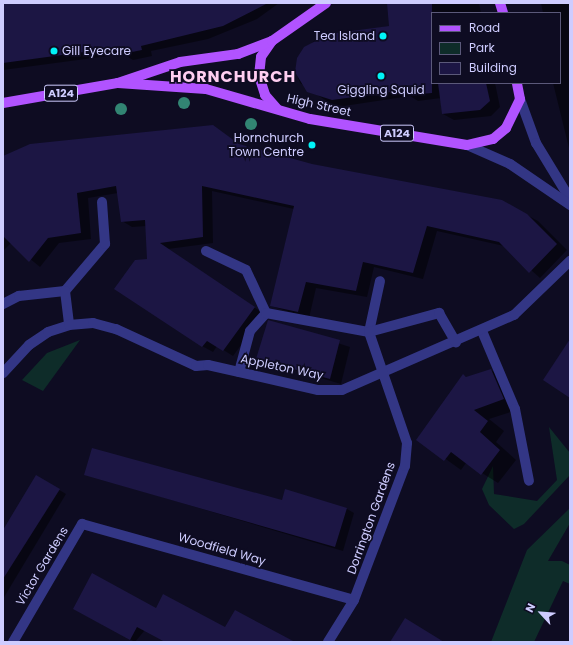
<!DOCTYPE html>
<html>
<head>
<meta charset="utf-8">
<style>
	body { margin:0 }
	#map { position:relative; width:573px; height:645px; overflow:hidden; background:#0e0c22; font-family:Poppins,sans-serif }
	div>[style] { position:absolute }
	.green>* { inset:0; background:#0e2c29 }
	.shadow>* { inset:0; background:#0007 }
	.building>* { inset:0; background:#1c1644 }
	.minor>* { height:10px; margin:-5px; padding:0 5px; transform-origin:5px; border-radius:5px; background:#333685 }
	.major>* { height:10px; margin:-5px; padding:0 5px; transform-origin:5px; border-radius:5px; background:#b153ff }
	.trees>* { width:12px; height:12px; margin:-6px; border-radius:50%; background:#328573 }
	.dots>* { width:11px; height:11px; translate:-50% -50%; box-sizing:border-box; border:2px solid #0e0c22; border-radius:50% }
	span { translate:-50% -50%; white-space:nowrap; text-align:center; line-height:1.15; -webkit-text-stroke:3.5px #0e0c22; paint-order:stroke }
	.shield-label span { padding:1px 3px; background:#0e0c22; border:1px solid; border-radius:3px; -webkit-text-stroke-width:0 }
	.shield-label { font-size:11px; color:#ceccff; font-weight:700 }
	.poi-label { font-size:12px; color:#ceccff }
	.right { translate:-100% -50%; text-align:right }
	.left { translate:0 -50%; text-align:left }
	.street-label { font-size:12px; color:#ceccff }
	.district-label { font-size:16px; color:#ffcef1; font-weight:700; letter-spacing:1px }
	.frame { position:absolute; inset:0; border:4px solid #ceccff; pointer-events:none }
	.legend { position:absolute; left:431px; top:12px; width:130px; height:72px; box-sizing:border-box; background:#0e0c22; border:1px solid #5b597a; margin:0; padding:5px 7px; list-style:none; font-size:12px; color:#ceccff }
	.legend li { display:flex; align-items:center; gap:8px; height:20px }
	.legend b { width:20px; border:1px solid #5b597a }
	.north { position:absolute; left:521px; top:593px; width:40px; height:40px; -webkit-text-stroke:3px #0e0c22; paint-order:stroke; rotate:296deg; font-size:11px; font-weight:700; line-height:16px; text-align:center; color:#ceccff }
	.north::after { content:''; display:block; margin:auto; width:14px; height:18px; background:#ceccff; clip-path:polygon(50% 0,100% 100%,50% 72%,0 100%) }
</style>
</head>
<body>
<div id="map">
	<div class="green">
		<i style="clip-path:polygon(80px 340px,43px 391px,22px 380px,47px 353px)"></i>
		<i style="clip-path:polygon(549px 427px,570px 453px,570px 475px,524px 524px,514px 529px,489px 505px,482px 489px,493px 466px,494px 494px,537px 501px,557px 480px)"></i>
		<i style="clip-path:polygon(570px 508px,570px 523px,548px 561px,562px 561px,570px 565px,570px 584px,563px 581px,534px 642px,491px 642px,527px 550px)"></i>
	</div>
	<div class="shadow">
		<i style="clip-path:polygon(3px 3px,279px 3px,257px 19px,208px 39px,151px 51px,152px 56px,133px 60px,123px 54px,3px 70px)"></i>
		<i style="clip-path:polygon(388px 3px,479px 3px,481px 13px,432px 13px,432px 83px,495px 83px,500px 107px,491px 116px,454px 120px,443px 114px,441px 98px,418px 101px,410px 96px,344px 106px,331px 104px,300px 83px,296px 71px,298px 58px,316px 39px,390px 26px)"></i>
		<i style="clip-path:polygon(541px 3px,570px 3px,570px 152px,553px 83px,560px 83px,560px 13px,543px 13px)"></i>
		<i style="clip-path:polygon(213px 126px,242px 146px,311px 165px,501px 201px,538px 221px,567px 250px,540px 278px,504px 246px,437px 231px,423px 279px,374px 267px,367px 297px,316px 288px,309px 318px,271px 306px,294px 209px,212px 191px,213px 243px,168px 249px,264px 314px,233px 356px,217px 346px,213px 352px,202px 346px,148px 260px,146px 226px,132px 227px,122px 221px,118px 193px,88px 198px,91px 239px,59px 243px,40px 267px,11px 243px,3px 251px,3px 158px)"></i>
		<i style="clip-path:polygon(269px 321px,350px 347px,341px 384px,257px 359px)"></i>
		<i style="clip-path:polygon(491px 370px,507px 379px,520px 409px,489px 419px,504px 431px,496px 442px,516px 460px,498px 483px,466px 463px,461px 470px,418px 439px,463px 375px,468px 378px)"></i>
		<i style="clip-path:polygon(85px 474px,347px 509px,354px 513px,343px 551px)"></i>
		<i style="clip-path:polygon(36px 476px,66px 494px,3px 599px,3px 532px)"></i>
		<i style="clip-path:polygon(74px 609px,156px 609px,225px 629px,293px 642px,167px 642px,145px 630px,135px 642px)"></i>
	</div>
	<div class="building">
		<i style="clip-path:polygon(3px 3px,268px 3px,223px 26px,141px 46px,142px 50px,122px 54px,121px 47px,3px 63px)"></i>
		<i style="clip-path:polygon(387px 3px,432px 3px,432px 93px,407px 95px,405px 90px,332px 100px,307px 92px,295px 72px,297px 58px,304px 47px,329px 34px,389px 26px)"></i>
		<i style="clip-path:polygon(438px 83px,486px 83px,490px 101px,480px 110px,442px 114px)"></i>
		<i style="clip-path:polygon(213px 125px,239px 144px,312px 164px,502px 200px,527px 214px,557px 244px,529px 273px,499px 242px,427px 226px,413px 273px,363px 262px,356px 291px,306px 282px,298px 312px,270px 306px,294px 206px,202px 186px,203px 237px,160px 243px,255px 307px,223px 351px,207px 341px,202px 347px,114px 289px,135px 260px,147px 259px,145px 220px,121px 222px,116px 186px,77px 193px,81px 233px,48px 238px,29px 262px,3px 236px,3px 156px,30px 144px)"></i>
		<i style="clip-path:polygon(268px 320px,340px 340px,330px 379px,256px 359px)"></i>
		<i style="clip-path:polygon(570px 339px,570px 398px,543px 380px)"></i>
		<i style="clip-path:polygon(491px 369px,504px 399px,474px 410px,488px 421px,480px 432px,500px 450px,481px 475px,451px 452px,444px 461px,416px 440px,463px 374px,466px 377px)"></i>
		<i style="clip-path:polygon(92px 448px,282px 500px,285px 489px,347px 508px,335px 547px,84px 475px)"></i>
		<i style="clip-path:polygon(36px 475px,60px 489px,3px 579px,3px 530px)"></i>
		<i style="clip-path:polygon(92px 573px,156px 608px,163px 594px,225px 627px,235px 610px,295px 642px,165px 642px,137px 627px,130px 640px,73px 609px)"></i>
		<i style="clip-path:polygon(405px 618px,444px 642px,390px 642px)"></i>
	</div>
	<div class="minor">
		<i style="left:520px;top:99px;width:47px;rotate:70deg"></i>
		<i style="left:536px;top:143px;width:66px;rotate:58.7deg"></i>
		<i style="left:467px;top:145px;width:47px;rotate:23.8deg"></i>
		<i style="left:510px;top:164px;width:73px;rotate:34.3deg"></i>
		<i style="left:206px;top:251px;width:44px;rotate:25.4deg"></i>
		<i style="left:246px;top:270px;width:47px;rotate:65.1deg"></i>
		<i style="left:65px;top:291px;width:62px;rotate:-49.6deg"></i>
		<i style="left:105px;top:244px;width:42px;rotate:-94.1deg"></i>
		<i style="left:3px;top:304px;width:18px;rotate:-27deg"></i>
		<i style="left:19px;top:296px;width:46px;rotate:-6.2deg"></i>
		<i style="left:65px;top:291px;width:34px;rotate:83deg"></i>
		<i style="left:482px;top:331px;width:85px;rotate:67.1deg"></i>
		<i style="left:515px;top:409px;width:73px;rotate:79deg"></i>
		<i style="left:239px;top:372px;width:42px;rotate:-75deg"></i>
		<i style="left:250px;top:331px;width:24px;rotate:-48deg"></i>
		<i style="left:266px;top:313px;width:105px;rotate:10.5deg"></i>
		<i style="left:369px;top:332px;width:52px;rotate:-77.8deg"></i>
		<i style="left:3px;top:373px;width:38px;rotate:-47deg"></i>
		<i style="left:29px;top:345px;width:23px;rotate:-34deg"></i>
		<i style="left:48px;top:332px;width:22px;rotate:-18deg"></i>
		<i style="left:69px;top:325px;width:24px;rotate:-5deg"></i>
		<i style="left:93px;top:323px;width:24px;rotate:15deg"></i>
		<i style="left:116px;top:329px;width:88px;rotate:24.8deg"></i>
		<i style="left:196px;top:366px;width:12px;rotate:-5deg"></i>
		<i style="left:208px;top:365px;width:113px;rotate:12.8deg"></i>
		<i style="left:318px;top:390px;width:24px"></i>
		<i style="left:342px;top:390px;width:188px;rotate:-23.6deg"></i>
		<i style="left:514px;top:315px;width:78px;rotate:-44deg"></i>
		<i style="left:13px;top:642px;width:137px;rotate:-59.7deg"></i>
		<i style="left:82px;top:524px;width:282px;rotate:15.6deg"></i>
		<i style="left:328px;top:642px;width:49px;rotate:-58.2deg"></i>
		<i style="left:354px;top:600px;width:143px;rotate:-69.2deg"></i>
		<i style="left:405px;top:466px;width:23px;rotate:-85deg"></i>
		<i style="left:407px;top:443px;width:117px;rotate:-108.9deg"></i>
		<i style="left:369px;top:332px;width:73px;rotate:-15.2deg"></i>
		<i style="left:439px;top:313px;width:34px;rotate:60deg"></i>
	</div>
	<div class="major">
		<i style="left:500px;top:3px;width:10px;rotate:73deg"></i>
		<i style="left:272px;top:41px;width:19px;rotate:125deg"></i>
		<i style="left:261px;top:57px;width:19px;rotate:96deg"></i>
		<i style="left:259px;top:76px;width:20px;rotate:72deg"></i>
		<i style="left:265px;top:95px;width:18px;rotate:49deg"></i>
		<i style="left:118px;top:83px;width:88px;rotate:3.9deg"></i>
		<i style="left:206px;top:89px;width:108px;rotate:16.1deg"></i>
		<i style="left:310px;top:119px;width:159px;rotate:9.4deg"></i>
		<i style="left:467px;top:145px;width:27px;rotate:-13deg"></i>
		<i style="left:493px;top:139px;width:17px;rotate:-40deg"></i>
		<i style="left:506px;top:128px;width:32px;rotate:-64deg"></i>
		<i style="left:520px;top:99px;width:16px;rotate:-101deg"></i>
		<i style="left:3px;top:103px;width:117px;rotate:-9.9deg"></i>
		<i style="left:118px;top:83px;width:65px;rotate:-18.7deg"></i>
		<i style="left:180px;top:62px;width:59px;rotate:-7.9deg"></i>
		<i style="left:238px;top:54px;width:36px;rotate:-21deg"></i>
		<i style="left:272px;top:41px;width:66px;rotate:-35.1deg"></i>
	</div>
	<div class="trees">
		<i style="left:184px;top:103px"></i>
		<i style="left:121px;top:109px"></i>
		<i style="left:251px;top:124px"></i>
	</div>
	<div class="dots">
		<i style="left:383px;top:36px;background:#00f3f7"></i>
		<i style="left:54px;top:51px;background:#00f3f7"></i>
		<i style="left:381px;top:76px;background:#00f3f7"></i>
		<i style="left:312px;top:145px;background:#00f3f7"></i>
	</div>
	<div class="shield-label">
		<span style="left:61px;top:93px">A124</span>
		<span style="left:397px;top:133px">A124</span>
	</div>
	<div class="poi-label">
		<span class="right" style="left:375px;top:36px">Tea Island</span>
		<span class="left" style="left:62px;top:51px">Gill Eyecare</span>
		<span style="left:381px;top:90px">Giggling Squid</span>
		<span class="right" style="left:304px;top:145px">Hornchurch<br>Town Centre</span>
	</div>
	<div class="street-label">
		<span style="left:319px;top:105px;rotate:13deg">High Street</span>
		<span style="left:282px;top:367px;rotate:12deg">Appleton Way</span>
		<span style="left:371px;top:518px;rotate:-70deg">Dorrington Gardens</span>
		<span style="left:222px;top:549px;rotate:16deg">Woodfield Way</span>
		<span style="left:42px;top:566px;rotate:-59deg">Victor Gardens</span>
	</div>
	<div class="district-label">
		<span style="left:233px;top:77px">HORNCHURCH</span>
	</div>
	<div class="frame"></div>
	<ul class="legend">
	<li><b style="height:5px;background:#b153ff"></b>Road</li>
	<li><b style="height:11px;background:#0e2c29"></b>Park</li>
	<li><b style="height:11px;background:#1c1644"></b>Building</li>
	</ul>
	<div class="north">N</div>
</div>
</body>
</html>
